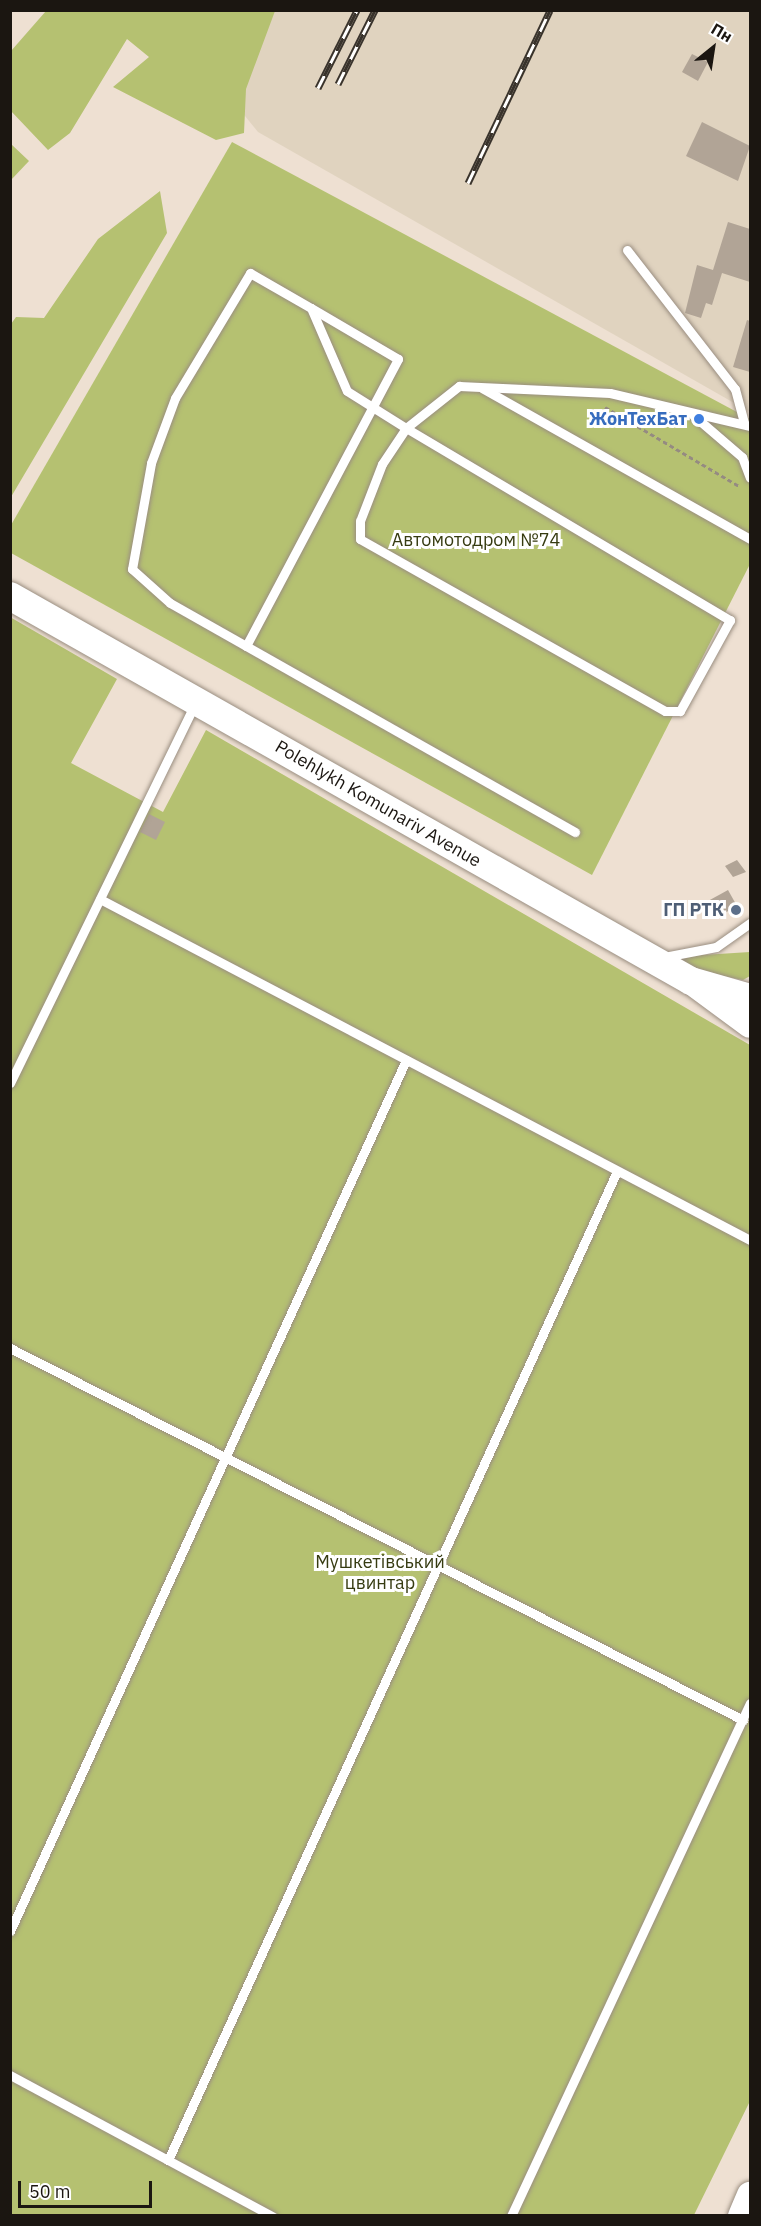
<!DOCTYPE html>
<html>
<head>
<meta charset="utf-8">
<style>
	body { margin:0 }
	#map { position:relative; width:761px; height:2226px; overflow:hidden; background:#eee0d2; font-family:"IBM Plex Sans",sans-serif }
	div>[style] { position:absolute }
	.industrial>* { inset:0; background:#e0d3bf }
	.green>* { inset:0; background:#b5c171 }
	.building>* { inset:0; background:#b1a496 }
	.path>* { height:3px; margin-top:-1.5px; transform-origin:0; background:repeating-linear-gradient(90deg,#958b81 0 4.5px,transparent 0 7.5px) }
	.roads { filter:drop-shadow(0 0 2px #9a8e81) drop-shadow(0 0 2px #9a8e81) }
	.service>* { height:9px; margin:-4.5px; padding:0 4.5px; transform-origin:4.5px; border-radius:4.5px; background:#fff }
	.secondary>* { height:26px; margin:-13px; padding:0 13px; transform-origin:13px; border-radius:13px; background:#fff }
	.primary>* { height:28px; margin:-14px; padding:0 14px; transform-origin:14px; border-radius:14px; background:#fff }
	.rail>* { height:7px; margin-top:-3.5px; transform-origin:0; background:repeating-linear-gradient(90deg,#fff 0 14px,#39332c 0 28px); box-sizing:border-box; border-block:2px solid #39332c }
	.dots>* { width:16px; height:16px; translate:-50% -50%; box-sizing:border-box; border:3px solid #fff; border-radius:50% }
	span { translate:-50% -50%; white-space:nowrap; text-align:center; line-height:1.15; -webkit-text-stroke:6px #fff; paint-order:stroke }
	.shop-label { font-size:18px; color:#366cbe; font-weight:700 }
	.right { translate:-100% -50%; text-align:right }
	.park-label { font-size:18px; color:#363b11 }
	.street-label { font-size:18px; color:#1b1611 }
	.service-label { font-size:18px; color:#4e5e75; font-weight:700 }
	.frame { position:absolute; inset:0; border:12px solid #1b1611; pointer-events:none }
	.north { position:absolute; left:683px; top:18px; width:60px; height:60px; -webkit-text-stroke:4px #fff; paint-order:stroke; rotate:30deg; font-size:16px; font-weight:700; line-height:24px; text-align:center; color:#1b1611 }
	.north::after { content:''; display:block; margin:auto; width:21px; height:27px; background:#1b1611; clip-path:polygon(50% 0,100% 100%,50% 72%,0 100%) }
	.scale { position:absolute; left:18px; top:2181px; width:134px; height:27px; box-sizing:border-box; border:3px solid #1b1611; border-top:0; padding-left:8px; font-size:18px; line-height:21px; white-space:nowrap; color:#1b1611; -webkit-text-stroke:4px #fff; paint-order:stroke }
</style>
</head>
<body>
<div id="map">
	<div class="industrial">
		<i style="clip-path:polygon(247px 11px,750px 11px,750px 412px,258px 132px,236px 105px)"></i>
	</div>
	<div class="green">
		<i style="clip-path:polygon(46px 11px,275px 11px,246px 89px,244px 133px,216px 140px,113px 87px,149px 57px,127px 39px,70px 133px,48px 150px,10px 110px,11px 51px)"></i>
		<i style="clip-path:polygon(232px 142px,750px 419px,750px 564px,592px 875px,11px 553px,11px 525px)"></i>
		<i style="clip-path:polygon(11px 144px,29px 161px,11px 180px,10px 180px)"></i>
		<i style="clip-path:polygon(160px 191px,167px 233px,11px 497px,11px 324px,16px 317px,44px 318px,98px 239px)"></i>
		<i style="clip-path:polygon(10px 617px,117px 679px,71px 763px,163px 812px,206px 730px,750px 1045px,750px 2101px,694px 2215px,11px 2215px)"></i>
		<i style="clip-path:polygon(750px 952px,750px 976px,743px 980px,692px 970px,671px 957px)"></i>
	</div>
	<div class="building">
		<i style="clip-path:polygon(692px 54px,708px 62px,698px 81px,682px 72px)"></i>
		<i style="clip-path:polygon(702px 122px,750px 146px,738px 181px,686px 156px)"></i>
		<i style="clip-path:polygon(728px 222px,750px 229px,750px 282px,722px 273px,712px 305px,706px 303px,701px 318px,685px 313px,697px 265px,713px 270px)"></i>
		<i style="clip-path:polygon(747px 320px,750px 321px,750px 372px,733px 367px)"></i>
		<i style="clip-path:polygon(149px 814px,165px 822px,156px 840px,140px 832px)"></i>
		<i style="clip-path:polygon(737px 860px,746px 872px,733px 877px,725px 866px)"></i>
		<i style="clip-path:polygon(728px 890px,737px 906px,716px 918px,708px 901px)"></i>
	</div>
	<div class="path">
		<i style="left:605px;top:407px;width:156px;rotate:30.5deg"></i>
	</div>
	<div class="roads">
		<div class="service">
			<i style="left:627px;top:250px;width:176px;rotate:52.2deg"></i>
			<i style="left:735px;top:389px;width:34px;rotate:75deg"></i>
			<i style="left:482px;top:388px;width:308px;rotate:29.4deg"></i>
			<i style="left:693px;top:415px;width:65px;rotate:40.6deg"></i>
			<i style="left:742px;top:457px;width:22px;rotate:69deg"></i>
			<i style="left:406px;top:428px;width:377px;rotate:30.7deg"></i>
			<i style="left:730px;top:620px;width:104px;rotate:118.8deg"></i>
			<i style="left:680px;top:711px;width:15px;rotate:180deg"></i>
			<i style="left:665px;top:711px;width:350px;rotate:-150.6deg"></i>
			<i style="left:360px;top:539px;width:18px;rotate:-90deg"></i>
			<i style="left:360px;top:521px;width:61px;rotate:-68.9deg"></i>
			<i style="left:382px;top:464px;width:43px;rotate:-56.3deg"></i>
			<i style="left:246px;top:646px;width:325px;rotate:-62.1deg"></i>
			<i style="left:398px;top:359px;width:101px;rotate:-149.6deg"></i>
			<i style="left:575px;top:832px;width:465px;rotate:-150.5deg"></i>
			<i style="left:170px;top:603px;width:51px;rotate:-138.2deg"></i>
			<i style="left:132px;top:569px;width:108px;rotate:-79.8deg"></i>
			<i style="left:151px;top:463px;width:69px;rotate:-69.7deg"></i>
			<i style="left:175px;top:398px;width:146px;rotate:-59deg"></i>
			<i style="left:250px;top:273px;width:70px;rotate:29.8deg"></i>
			<i style="left:311px;top:308px;width:90px;rotate:66.6deg"></i>
			<i style="left:347px;top:391px;width:70px;rotate:32.1deg"></i>
			<i style="left:406px;top:428px;width:68px;rotate:-38.4deg"></i>
			<i style="left:459px;top:386px;width:151px;rotate:2.7deg"></i>
			<i style="left:610px;top:393px;width:144px;rotate:13.3deg"></i>
			<i style="left:100px;top:899px;width:734px;rotate:27.68deg"></i>
			<i style="left:664px;top:957px;width:53px;rotate:-10.9deg"></i>
			<i style="left:716px;top:947px;width:42px;rotate:-35.2deg"></i>
			<i style="left:10px;top:1083px;width:420px;rotate:-64deg"></i>
			<i style="left:10px;top:1348px;width:822px;rotate:26.91deg"></i>
			<i style="left:10px;top:1931px;width:957px;rotate:-65.55deg"></i>
			<i style="left:10px;top:2075px;width:298px;rotate:28.3deg"></i>
			<i style="left:168px;top:2160px;width:1086px;rotate:-65.58deg"></i>
			<i style="left:511px;top:2216px;width:566px;rotate:-65.02deg"></i>
		</div>
		<div class="secondary">
			<i style="left:696px;top:985px;width:67px;rotate:36.5deg"></i>
			<i style="left:741px;top:2216px;width:23px;rotate:-67deg"></i>
		</div>
		<div class="primary">
			<i style="left:10px;top:596px;width:782px;rotate:29.48deg"></i>
			<i style="left:691px;top:981px;width:61px;rotate:16.1deg"></i>
		</div>
	</div>
	<div class="rail">
		<i style="left:338px;top:84px;width:83px;rotate:-63.4deg"></i>
		<i style="left:318px;top:88px;width:87px;rotate:-63.4deg"></i>
		<i style="left:468px;top:183px;width:191px;rotate:-64.6deg"></i>
	</div>
	<div class="dots">
		<i style="left:699px;top:419px;background:#3f7fe0"></i>
		<i style="left:736px;top:910px;background:#5c6f8a"></i>
	</div>
	<div class="shop-label">
		<span class="right" style="left:687px;top:419px">ЖонТехБат</span>
	</div>
	<div class="park-label">
		<span style="left:476px;top:540px">Автомотодром №74</span>
		<span style="left:380px;top:1573px">Мушкетівський<br>цвинтар</span>
	</div>
	<div class="street-label">
		<span style="left:378px;top:804px;rotate:30deg">Polehlykh Komunariv Avenue</span>
	</div>
	<div class="service-label">
		<span class="right" style="left:724px;top:910px">ГП РТК</span>
	</div>
	<div class="frame"></div>
	<div class="north">Пн</div>
	<div class="scale">50 m</div>
</div>
</body>
</html>
